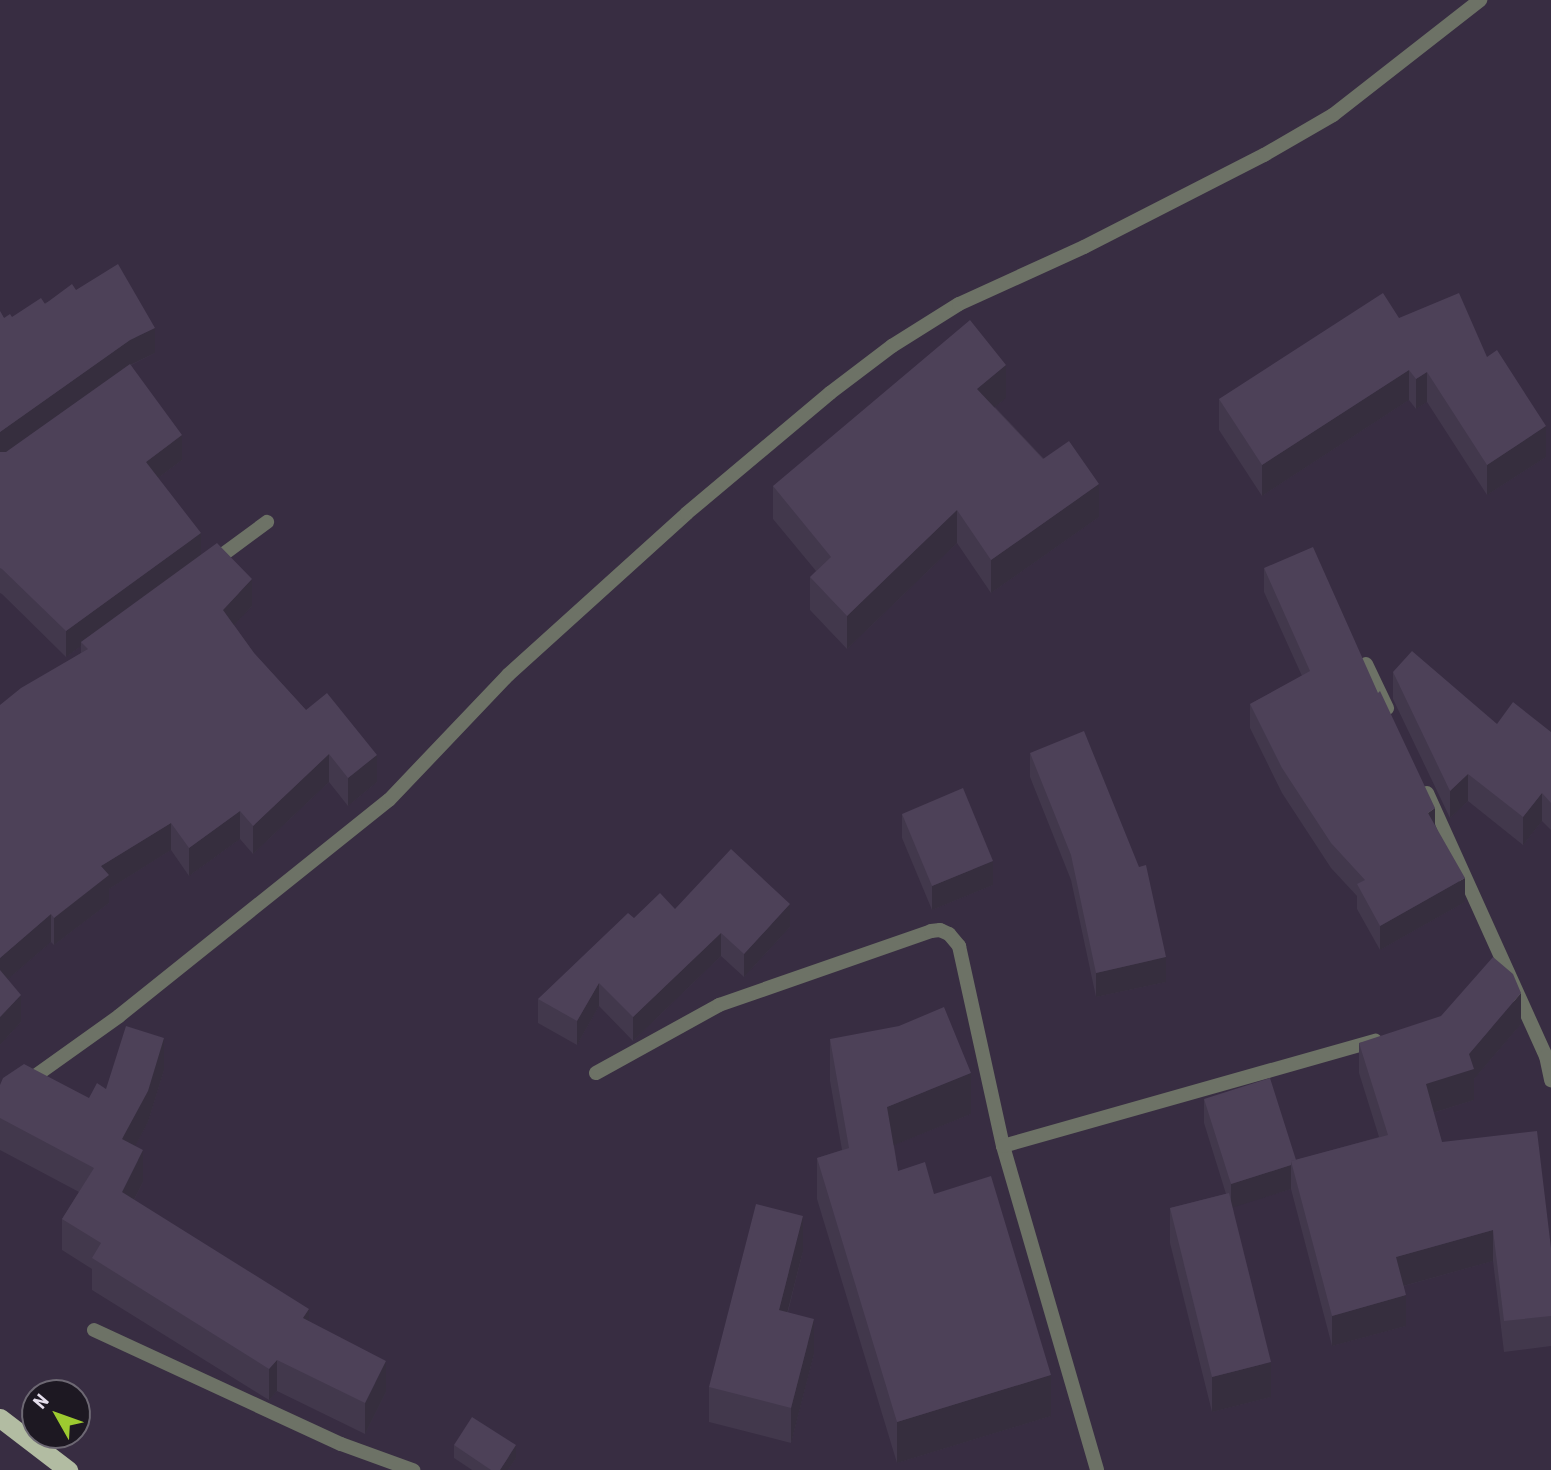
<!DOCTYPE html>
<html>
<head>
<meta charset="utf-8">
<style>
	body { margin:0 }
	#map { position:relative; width:1551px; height:1470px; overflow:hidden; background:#382d42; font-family:"Roboto Condensed",sans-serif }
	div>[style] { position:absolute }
	.minor>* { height:14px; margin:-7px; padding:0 7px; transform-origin:7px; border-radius:7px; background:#6d7266 }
	.trunk>* { height:19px; margin:-9.5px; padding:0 9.5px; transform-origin:9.5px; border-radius:9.5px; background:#b2bca2 }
	.wall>* { inset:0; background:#42384c }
	.shaded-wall>* { inset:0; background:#362e3e }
	.building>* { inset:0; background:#4d4158 }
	span { translate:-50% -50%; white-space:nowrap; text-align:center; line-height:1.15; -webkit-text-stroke:6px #1d1822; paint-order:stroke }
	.north { position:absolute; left:21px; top:1379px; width:70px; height:70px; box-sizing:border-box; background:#1d1822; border:2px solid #6d6873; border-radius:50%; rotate:310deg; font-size:19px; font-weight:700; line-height:28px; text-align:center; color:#e6dfed }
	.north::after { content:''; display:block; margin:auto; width:24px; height:32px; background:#9dca30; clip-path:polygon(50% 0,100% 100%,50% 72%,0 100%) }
</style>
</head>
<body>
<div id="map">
	<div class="minor">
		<i style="left:210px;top:564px;width:71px;rotate:-36.4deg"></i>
		<i style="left:1366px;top:664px;width:49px;rotate:64.5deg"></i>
		<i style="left:1427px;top:793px;width:289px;rotate:65.7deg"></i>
		<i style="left:1546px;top:1056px;width:25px;rotate:78deg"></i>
		<i style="left:596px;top:1073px;width:141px;rotate:-28.9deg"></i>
		<i style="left:719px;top:1005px;width:225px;rotate:-19.2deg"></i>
		<i style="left:931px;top:931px;width:9px;rotate:-6deg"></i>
		<i style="left:940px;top:930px;width:10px;rotate:24deg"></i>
		<i style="left:949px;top:934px;width:16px;rotate:50deg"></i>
		<i style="left:959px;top:946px;width:205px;rotate:77.6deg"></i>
		<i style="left:1003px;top:1146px;width:337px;rotate:73.8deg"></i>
		<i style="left:0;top:1101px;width:146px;rotate:-35.5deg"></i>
		<i style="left:119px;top:1016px;width:346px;rotate:-38.7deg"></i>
		<i style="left:389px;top:800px;width:173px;rotate:-46.4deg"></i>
		<i style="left:508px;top:675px;width:241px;rotate:-42.1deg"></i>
		<i style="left:687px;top:513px;width:187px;rotate:-40deg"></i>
		<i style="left:830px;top:393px;width:78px;rotate:-37.2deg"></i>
		<i style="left:892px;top:346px;width:79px;rotate:-32.1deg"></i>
		<i style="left:959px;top:304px;width:137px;rotate:-24.5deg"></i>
		<i style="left:1084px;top:247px;width:202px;rotate:-27.1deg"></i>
		<i style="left:1264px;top:155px;width:80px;rotate:-30.1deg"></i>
		<i style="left:1333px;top:115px;width:187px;rotate:-38deg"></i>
		<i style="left:1003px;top:1146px;width:387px;rotate:-15.8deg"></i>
		<i style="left:94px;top:1330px;width:272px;rotate:24.8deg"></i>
		<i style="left:341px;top:1444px;width:77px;rotate:19.9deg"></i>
	</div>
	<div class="trunk">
		<i style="left:0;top:1418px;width:86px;rotate:37.4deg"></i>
	</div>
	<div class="wall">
		<i style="clip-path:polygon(76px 290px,155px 353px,131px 365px,182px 460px,158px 478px,201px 555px,252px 606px,234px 625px,254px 653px,306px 710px,377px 782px,348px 806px,329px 782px,253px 854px,240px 839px,189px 876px,171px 850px,109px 889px,109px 903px,54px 945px,51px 942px,8px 979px,21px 1022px,0 1045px,0 705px,81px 653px,81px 646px,66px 657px,2px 594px,0 593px,0 311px,4px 318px,12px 317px)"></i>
		<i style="clip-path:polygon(1399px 318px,1487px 357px,1546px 457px,1487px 495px,1427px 402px,1416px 409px,1409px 400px,1262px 496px,1219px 430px,1219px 399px)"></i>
		<i style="clip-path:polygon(1006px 398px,995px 407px,1099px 517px,991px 593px,957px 543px,847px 649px,810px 610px,810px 577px,816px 571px,773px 519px,773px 486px)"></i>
		<i style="clip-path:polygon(1264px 568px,1435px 824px,1465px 902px,1380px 950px,1357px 909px,1357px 896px,1331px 868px,1282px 793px,1250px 728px,1250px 704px,1302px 676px,1264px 592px)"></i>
		<i style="clip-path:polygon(1393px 672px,1497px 724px,1551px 732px,1551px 830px,1542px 821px,1523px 845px,1468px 801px,1450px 818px,1393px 699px)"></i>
		<i style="clip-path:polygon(1030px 753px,1166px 982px,1096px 997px,1071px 880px,1030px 777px)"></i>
		<i style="clip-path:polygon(902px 814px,993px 885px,932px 910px,902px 838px)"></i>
		<i style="clip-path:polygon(675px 909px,790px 927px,744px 977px,721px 956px,633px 1041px,599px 1006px,577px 1045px,538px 1023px,538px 999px,634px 918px)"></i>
		<i style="clip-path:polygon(1521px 1024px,1474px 1079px,1474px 1100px,1433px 1113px,1442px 1142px,1551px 1248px,1551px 1346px,1504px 1352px,1493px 1261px,1404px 1286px,1406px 1326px,1332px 1346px,1291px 1189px,1232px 1207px,1271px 1397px,1212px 1412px,1170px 1243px,1170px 1208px,1226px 1194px,1204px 1123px,1204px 1099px,1296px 1160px,1379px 1137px,1359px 1073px,1359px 1043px)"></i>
		<i style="clip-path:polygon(830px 1039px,971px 1114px,894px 1145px,898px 1171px,934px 1194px,1051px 1416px,897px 1463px,817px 1199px,817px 1158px,842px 1150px,830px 1081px)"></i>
		<i style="clip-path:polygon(164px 1070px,148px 1122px,135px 1146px,143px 1182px,134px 1200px,309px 1322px,386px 1392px,365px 1434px,277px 1391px,269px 1400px,92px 1290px,92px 1269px,62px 1250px,62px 1219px,79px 1192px,0 1150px,0 1085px,89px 1098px,106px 1089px)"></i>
		<i style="clip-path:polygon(803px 1251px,788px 1312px,814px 1354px,791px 1443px,709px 1422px,709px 1387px)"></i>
		<i style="clip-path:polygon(454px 1445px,516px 1458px,508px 1470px,472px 1470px,454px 1458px)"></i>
	</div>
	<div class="shaded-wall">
		<i style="clip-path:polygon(155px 328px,155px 353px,130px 365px,0 457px,0 432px,130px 340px)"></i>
		<i style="clip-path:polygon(1006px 365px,1006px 398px,977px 422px,977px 389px)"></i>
		<i style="clip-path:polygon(1409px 370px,1409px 400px,1262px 496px,1262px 465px)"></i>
		<i style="clip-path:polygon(1427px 372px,1427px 402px,1416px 409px,1416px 379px)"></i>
		<i style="clip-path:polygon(1546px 426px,1546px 457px,1487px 495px,1487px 465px)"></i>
		<i style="clip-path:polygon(182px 435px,182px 460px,146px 487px,146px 462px)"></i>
		<i style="clip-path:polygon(1099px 484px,1099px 517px,991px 593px,991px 560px)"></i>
		<i style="clip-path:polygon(957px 510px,957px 543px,847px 649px,847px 616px)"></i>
		<i style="clip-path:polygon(201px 533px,201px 559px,81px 642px,81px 646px,66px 657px,66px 631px)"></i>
		<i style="clip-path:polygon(252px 579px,252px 606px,223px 637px,223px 610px)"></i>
		<i style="clip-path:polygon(329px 754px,329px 782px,253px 854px,253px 826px)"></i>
		<i style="clip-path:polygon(377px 755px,377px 782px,348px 806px,348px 778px)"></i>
		<i style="clip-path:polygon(1468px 774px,1468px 801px,1450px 818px,1450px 791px)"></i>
		<i style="clip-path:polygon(1542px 793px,1542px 821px,1523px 845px,1523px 817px)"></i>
		<i style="clip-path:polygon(1435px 808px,1435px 832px,1428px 813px)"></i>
		<i style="clip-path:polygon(240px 811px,240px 839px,189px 876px,189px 848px)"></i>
		<i style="clip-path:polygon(171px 823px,171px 850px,109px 889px,109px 903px,54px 945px,54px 918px,101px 866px)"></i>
		<i style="clip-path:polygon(993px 861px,993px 885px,932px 910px,932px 886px)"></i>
		<i style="clip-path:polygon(1465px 878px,1465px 902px,1380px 950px,1380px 926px)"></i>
		<i style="clip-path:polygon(790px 904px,790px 927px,744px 977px,744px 954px)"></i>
		<i style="clip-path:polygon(51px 914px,51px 942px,0 986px,0 958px)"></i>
		<i style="clip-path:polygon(721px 933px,721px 956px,633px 1041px,633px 1017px)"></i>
		<i style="clip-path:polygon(1166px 957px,1166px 982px,1096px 997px,1096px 973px)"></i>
		<i style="clip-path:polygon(599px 983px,599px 1006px,577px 1045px,577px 1021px)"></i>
		<i style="clip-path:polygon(1521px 993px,1521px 1024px,1474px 1079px,1474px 1100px,1426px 1115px,1426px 1084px,1469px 1054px)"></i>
		<i style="clip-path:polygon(21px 995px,21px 1022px,0 1045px,0 1017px)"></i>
		<i style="clip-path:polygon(164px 1038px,164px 1070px,148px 1122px,122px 1171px,122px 1139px)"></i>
		<i style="clip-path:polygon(971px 1073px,971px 1114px,887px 1148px,887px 1107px)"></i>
		<i style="clip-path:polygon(143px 1150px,143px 1182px,122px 1223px,122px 1192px)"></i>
		<i style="clip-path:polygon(1291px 1165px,1291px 1189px,1231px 1208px,1231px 1184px)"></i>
		<i style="clip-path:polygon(803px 1216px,803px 1251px,779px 1345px,779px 1310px)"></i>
		<i style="clip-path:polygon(1493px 1230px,1493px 1261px,1396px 1288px,1396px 1257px)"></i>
		<i style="clip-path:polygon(1406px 1295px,1406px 1326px,1332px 1346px,1332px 1316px)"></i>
		<i style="clip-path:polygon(309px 1309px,309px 1340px,303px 1318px)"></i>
		<i style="clip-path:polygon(814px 1319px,814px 1354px,791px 1443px,791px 1408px)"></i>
		<i style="clip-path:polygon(277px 1360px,277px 1391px,269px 1400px,269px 1369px)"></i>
		<i style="clip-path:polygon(386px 1361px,386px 1392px,365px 1434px,365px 1403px)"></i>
		<i style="clip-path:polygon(1271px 1362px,1271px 1397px,1212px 1412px,1212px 1377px)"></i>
		<i style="clip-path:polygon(1051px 1375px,1051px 1416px,897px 1463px,897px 1422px)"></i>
		<i style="clip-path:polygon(516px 1445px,516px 1458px,508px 1470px,500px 1470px)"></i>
	</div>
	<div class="building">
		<i style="clip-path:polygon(118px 264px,155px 328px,130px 340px,0 432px,0 311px,4px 318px,10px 314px,12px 317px,41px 298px,45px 304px,72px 284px,76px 290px)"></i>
		<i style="clip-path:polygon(1383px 293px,1399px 318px,1459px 293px,1487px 357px,1497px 350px,1546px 426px,1487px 465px,1427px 372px,1416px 379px,1409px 370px,1262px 465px,1219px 399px)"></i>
		<i style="clip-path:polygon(970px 320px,1006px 365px,977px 389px,1043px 459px,1069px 441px,1099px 484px,991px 560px,957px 510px,847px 616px,810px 577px,831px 557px,773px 486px)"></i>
		<i style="clip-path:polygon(130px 364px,182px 435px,146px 462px,201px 533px,66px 631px,2px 569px,0 568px,0 452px,6px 452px)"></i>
		<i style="clip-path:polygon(217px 543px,252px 579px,223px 610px,254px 653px,306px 710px,327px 693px,377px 755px,348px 778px,329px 754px,253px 826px,240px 811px,189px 848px,171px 823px,101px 866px,109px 875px,54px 918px,51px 914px,0 958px,0 705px,21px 688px,88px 649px,81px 642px)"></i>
		<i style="clip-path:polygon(1313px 547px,1378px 693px,1380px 691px,1435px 808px,1428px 813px,1465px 878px,1380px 926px,1357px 884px,1365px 880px,1331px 843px,1282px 768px,1250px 704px,1310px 671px,1264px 568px)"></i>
		<i style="clip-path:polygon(1412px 651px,1497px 724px,1513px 702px,1551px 732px,1551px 803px,1542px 793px,1523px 817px,1468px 774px,1450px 791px,1393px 672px)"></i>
		<i style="clip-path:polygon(1084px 731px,1139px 867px,1146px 865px,1166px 957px,1096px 973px,1071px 855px,1030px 753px)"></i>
		<i style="clip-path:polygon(963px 788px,993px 861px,932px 886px,902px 814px)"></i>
		<i style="clip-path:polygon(731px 849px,790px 904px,744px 954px,721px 933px,633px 1017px,599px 983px,577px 1021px,538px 999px,628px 913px,634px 918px,660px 893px,675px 909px)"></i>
		<i style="clip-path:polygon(1493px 957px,1513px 974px,1521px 993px,1469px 1054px,1474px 1069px,1426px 1084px,1442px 1142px,1537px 1131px,1551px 1248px,1551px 1316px,1504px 1321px,1493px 1230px,1396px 1257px,1406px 1295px,1332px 1316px,1291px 1161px,1388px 1135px,1359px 1043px,1441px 1016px)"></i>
		<i style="clip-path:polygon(0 970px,21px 995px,0 1017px)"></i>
		<i style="clip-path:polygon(944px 1007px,971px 1073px,887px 1107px,898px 1171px,925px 1162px,934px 1194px,991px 1176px,1051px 1375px,897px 1422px,817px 1158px,849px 1148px,830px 1039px,899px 1026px)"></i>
		<i style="clip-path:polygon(126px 1026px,164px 1038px,148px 1091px,122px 1139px,143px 1150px,122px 1192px,309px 1309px,303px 1318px,386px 1361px,365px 1403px,277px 1360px,269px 1369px,92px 1258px,101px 1243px,62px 1219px,94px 1168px,0 1118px,0 1085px,3px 1078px,24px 1064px,89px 1098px,97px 1083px,106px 1089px)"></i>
		<i style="clip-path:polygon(1270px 1078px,1296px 1160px,1291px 1161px,1291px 1165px,1231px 1184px,1204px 1099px)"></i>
		<i style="clip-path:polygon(1229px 1193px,1271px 1362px,1212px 1377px,1170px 1208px)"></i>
		<i style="clip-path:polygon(756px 1204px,803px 1216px,779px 1310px,814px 1319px,791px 1408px,709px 1387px)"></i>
		<i style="clip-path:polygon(472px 1417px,516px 1445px,500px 1470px,491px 1470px,454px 1445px)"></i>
	</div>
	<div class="north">N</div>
</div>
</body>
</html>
